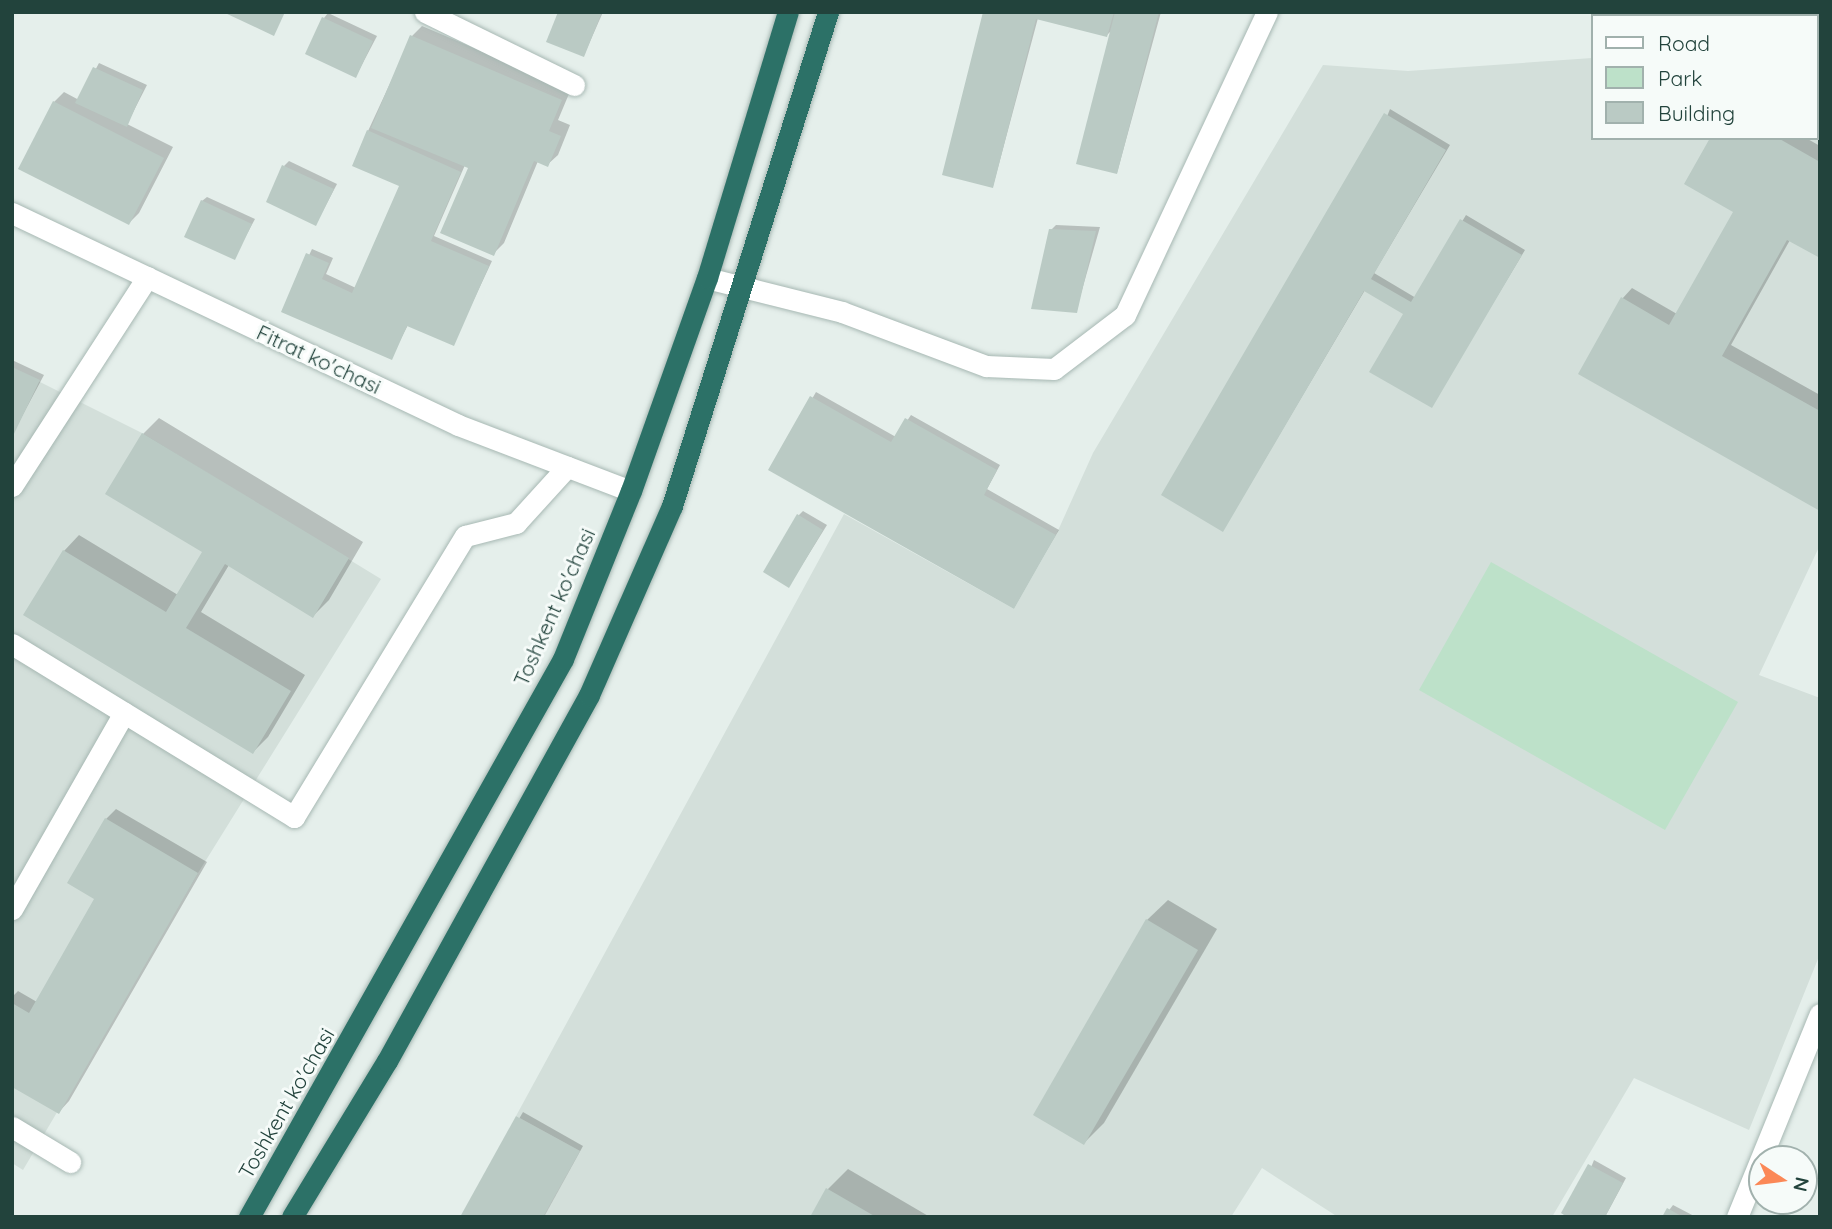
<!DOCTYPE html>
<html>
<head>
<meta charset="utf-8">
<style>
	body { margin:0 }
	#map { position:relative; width:1832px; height:1229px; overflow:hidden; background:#e5efeb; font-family:Quicksand,sans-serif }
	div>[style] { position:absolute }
	.built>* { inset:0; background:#d3dfda }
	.green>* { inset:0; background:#bde1c9 }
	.shadow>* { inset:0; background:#0003 }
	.building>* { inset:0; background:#bacac4 }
	.roads { filter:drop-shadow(0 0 2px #a7b8b3) drop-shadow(0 0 2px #a7b8b3) }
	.street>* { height:21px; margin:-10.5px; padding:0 10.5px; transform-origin:10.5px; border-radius:10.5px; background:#fff }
	.highway>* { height:21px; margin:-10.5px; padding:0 10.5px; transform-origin:10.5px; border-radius:10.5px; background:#2c7167 }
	span { translate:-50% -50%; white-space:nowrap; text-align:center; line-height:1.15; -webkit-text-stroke:6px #f6fbf9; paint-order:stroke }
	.street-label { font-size:21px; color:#22433c }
	.frame { position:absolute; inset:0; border:14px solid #22433c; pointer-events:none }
	.legend { position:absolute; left:1591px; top:14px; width:228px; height:126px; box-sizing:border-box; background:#f6fbf9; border:2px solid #a1b1ad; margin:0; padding:9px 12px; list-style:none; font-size:21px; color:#22433c }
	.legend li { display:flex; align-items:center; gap:14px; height:35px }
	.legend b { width:35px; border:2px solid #a1b1ad }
	.north { position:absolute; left:1748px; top:1145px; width:70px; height:70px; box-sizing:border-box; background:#f6fbf9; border:2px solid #a1b1ad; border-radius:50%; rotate:103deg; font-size:19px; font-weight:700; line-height:28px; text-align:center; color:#22433c }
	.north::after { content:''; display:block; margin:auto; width:24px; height:32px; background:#fb8857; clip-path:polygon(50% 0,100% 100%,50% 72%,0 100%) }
</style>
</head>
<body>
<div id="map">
	<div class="built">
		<i style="clip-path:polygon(1592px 58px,1592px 138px,1816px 138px,1816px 82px,1820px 82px,1820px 545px,1759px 675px,1820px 698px,1820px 954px,1749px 1130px,1634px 1078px,1552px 1217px,1338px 1217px,1262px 1168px,1231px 1217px,544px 1217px,580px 1151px,516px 1116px,844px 514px,1014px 609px,1056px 535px,1093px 453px,1323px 65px,1408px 71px)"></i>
		<i style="clip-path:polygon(12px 368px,142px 433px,381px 579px,198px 873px,23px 1170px,12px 1163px)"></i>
	</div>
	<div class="green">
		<i style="clip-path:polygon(1491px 562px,1738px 702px,1665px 830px,1419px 690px)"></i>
	</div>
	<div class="shadow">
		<i style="clip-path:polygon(560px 12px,603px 12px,584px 55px)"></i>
		<i style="clip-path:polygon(984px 12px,1161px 12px,1117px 173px,1113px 29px,1107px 35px,1038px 18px,993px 186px)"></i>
		<i style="clip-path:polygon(328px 13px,377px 36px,356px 76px,324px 18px)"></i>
		<i style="clip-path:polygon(422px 26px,571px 89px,558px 120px,570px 125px,558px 155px,547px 165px,538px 161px,504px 243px,493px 254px,470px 168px,465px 165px,434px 236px,492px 261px,453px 344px,408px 325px,391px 358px,283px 311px,312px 249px,333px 258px,326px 274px,356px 288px,401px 185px,368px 131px,412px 36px)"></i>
		<i style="clip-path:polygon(99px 63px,147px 85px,127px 124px,173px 147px,139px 213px,129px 223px,54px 102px,64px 92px,79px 100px)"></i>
		<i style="clip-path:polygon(1390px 109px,1450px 145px,1374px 273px,1416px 298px,1466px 215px,1525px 250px,1431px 406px,1405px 313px,1365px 290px,1223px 530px)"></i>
		<i style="clip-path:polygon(1712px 138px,1806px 138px,1820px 146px,1820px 256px,1790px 240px,1731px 345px,1820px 395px,1820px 509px,1622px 299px,1632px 288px,1677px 314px,1735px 211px)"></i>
		<i style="clip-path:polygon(289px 161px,337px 184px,316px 224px,284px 166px)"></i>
		<i style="clip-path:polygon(207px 197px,255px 219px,234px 258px,202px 201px)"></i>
		<i style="clip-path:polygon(1056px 225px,1100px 227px,1076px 311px,1051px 230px)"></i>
		<i style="clip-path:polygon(12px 360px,44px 375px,12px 435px)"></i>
		<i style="clip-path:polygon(816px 392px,896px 437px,911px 415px,1000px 465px,987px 489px,1059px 530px,1013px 607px,771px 470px)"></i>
		<i style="clip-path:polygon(159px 418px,363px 542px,329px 600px,313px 616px,229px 565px,201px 612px,305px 675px,268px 737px,253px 752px,64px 551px,79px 535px,178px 595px,204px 551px,143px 434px)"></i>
		<i style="clip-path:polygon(803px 511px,827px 525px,789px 586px,799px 515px)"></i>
		<i style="clip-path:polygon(116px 809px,207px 862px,69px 1101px,59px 1112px,12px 1085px,12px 997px,18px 991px,37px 1002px,97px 899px,106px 819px)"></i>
		<i style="clip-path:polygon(1168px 900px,1217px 929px,1104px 1123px,1084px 1143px,1147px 920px)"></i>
		<i style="clip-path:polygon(523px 1112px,583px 1146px,544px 1217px,462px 1217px)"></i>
		<i style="clip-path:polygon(1594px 1160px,1626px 1178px,1605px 1217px,1571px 1217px)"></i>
		<i style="clip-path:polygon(848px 1169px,930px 1217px,812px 1217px,828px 1189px)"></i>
		<i style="clip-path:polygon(1673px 1205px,1696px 1217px,1664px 1217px)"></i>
	</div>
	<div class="building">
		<i style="clip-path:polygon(223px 12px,285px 12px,274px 36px)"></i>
		<i style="clip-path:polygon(558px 12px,602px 12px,584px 57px,546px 42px)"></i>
		<i style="clip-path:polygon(983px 12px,1114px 12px,1107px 37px,1036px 19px,993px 188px,942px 175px)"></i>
		<i style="clip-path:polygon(1115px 12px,1159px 12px,1117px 174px,1076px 164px)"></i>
		<i style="clip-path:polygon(322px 17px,373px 41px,356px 78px,305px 54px)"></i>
		<i style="clip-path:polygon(410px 35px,562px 100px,549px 131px,561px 136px,548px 167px,534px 161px,494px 256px,440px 233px,468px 168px,371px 128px)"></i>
		<i style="clip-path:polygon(93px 67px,143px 90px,127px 127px,75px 103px)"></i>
		<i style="clip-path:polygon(53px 101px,164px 158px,129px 225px,18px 169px)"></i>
		<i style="clip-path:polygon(1384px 113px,1446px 150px,1371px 279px,1411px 302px,1460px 219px,1522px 255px,1432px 408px,1369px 372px,1403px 314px,1364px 291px,1223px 532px,1161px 495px)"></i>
		<i style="clip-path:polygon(367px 130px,461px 172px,431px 241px,489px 266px,454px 346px,407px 326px,392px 360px,281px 312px,306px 253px,329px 263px,322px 279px,352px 293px,399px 186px,352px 166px)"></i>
		<i style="clip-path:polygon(1710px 138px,1778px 138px,1820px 162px,1820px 258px,1787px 240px,1722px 356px,1820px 411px,1820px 511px,1578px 374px,1621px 297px,1669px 325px,1733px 212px,1684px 184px)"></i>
		<i style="clip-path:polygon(282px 165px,334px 189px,316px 226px,266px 202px)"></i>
		<i style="clip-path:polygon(201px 200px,252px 224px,235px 260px,184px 237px)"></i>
		<i style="clip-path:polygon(1049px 229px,1096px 231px,1077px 313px,1031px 309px)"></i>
		<i style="clip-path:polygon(12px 367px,40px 380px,12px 438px)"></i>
		<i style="clip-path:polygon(810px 396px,891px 442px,905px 418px,997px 470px,984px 495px,1056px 535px,1014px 609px,768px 470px)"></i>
		<i style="clip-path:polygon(142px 433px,349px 558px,313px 618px,225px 564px,186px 628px,291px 691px,253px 754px,23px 615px,63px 550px,166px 612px,202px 552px,105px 494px)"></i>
		<i style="clip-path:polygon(797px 514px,823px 530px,789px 588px,763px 572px)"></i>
		<i style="clip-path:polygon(105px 818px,198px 873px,59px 1114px,12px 1087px,12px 1003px,29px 1013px,94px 899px,67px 883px)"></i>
		<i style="clip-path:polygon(1146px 919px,1198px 950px,1084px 1145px,1033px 1115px)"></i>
		<i style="clip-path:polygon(516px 1116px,580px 1151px,543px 1217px,460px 1217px)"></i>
		<i style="clip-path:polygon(1588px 1164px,1623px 1183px,1605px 1217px,1567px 1217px,1561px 1213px)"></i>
		<i style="clip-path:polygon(826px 1188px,876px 1217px,810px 1217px)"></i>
		<i style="clip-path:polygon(1667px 1208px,1683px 1217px,1662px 1217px)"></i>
	</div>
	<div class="roads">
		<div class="street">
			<i style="left:425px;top:12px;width:166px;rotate:26.1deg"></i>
			<i style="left:1816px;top:56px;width:4px"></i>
			<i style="left:12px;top:213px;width:494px;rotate:25.4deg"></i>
			<i style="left:458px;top:425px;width:185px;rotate:20.9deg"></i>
			<i style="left:707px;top:278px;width:139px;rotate:14.1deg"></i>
			<i style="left:842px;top:312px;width:154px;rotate:20.6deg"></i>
			<i style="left:986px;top:366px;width:68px;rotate:2.5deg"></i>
			<i style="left:1054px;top:369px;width:89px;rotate:-37.3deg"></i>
			<i style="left:1125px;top:315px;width:335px;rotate:-64.9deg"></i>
			<i style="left:12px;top:486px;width:249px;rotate:-57.1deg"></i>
			<i style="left:12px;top:644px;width:331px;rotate:31.5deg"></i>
			<i style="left:294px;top:817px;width:329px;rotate:-58.7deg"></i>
			<i style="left:465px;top:536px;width:53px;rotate:-14.3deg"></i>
			<i style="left:516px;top:523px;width:76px;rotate:-47.7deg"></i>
			<i style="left:12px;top:909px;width:226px;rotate:-60.3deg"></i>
			<i style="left:12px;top:1127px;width:68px;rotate:31.1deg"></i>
			<i style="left:1737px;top:1217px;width:219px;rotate:-67.8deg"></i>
		</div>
		<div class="highway">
			<i style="left:249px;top:1217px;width:640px;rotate:-60.63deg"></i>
			<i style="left:563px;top:659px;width:181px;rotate:-68deg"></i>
			<i style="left:631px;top:491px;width:226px;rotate:-70.4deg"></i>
			<i style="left:707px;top:278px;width:278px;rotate:-73.1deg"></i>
			<i style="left:292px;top:1217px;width:183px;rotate:-58.7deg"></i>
			<i style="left:387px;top:1061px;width:418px;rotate:-61.1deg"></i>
			<i style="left:589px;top:695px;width:206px;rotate:-66.3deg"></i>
			<i style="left:672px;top:506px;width:518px;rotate:-72.47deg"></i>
		</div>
	</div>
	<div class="street-label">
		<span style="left:319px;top:359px;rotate:25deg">Fitrat ko'chasi</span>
		<span style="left:554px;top:607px;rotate:-66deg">Toshkent ko'chasi</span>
		<span style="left:286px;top:1103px;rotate:-60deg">Toshkent ko'chasi</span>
	</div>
	<div class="frame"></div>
	<ul class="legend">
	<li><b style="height:9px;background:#fff"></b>Road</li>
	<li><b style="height:19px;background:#bde1c9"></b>Park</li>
	<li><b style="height:19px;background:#bacac4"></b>Building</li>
	</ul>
	<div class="north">N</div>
</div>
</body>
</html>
